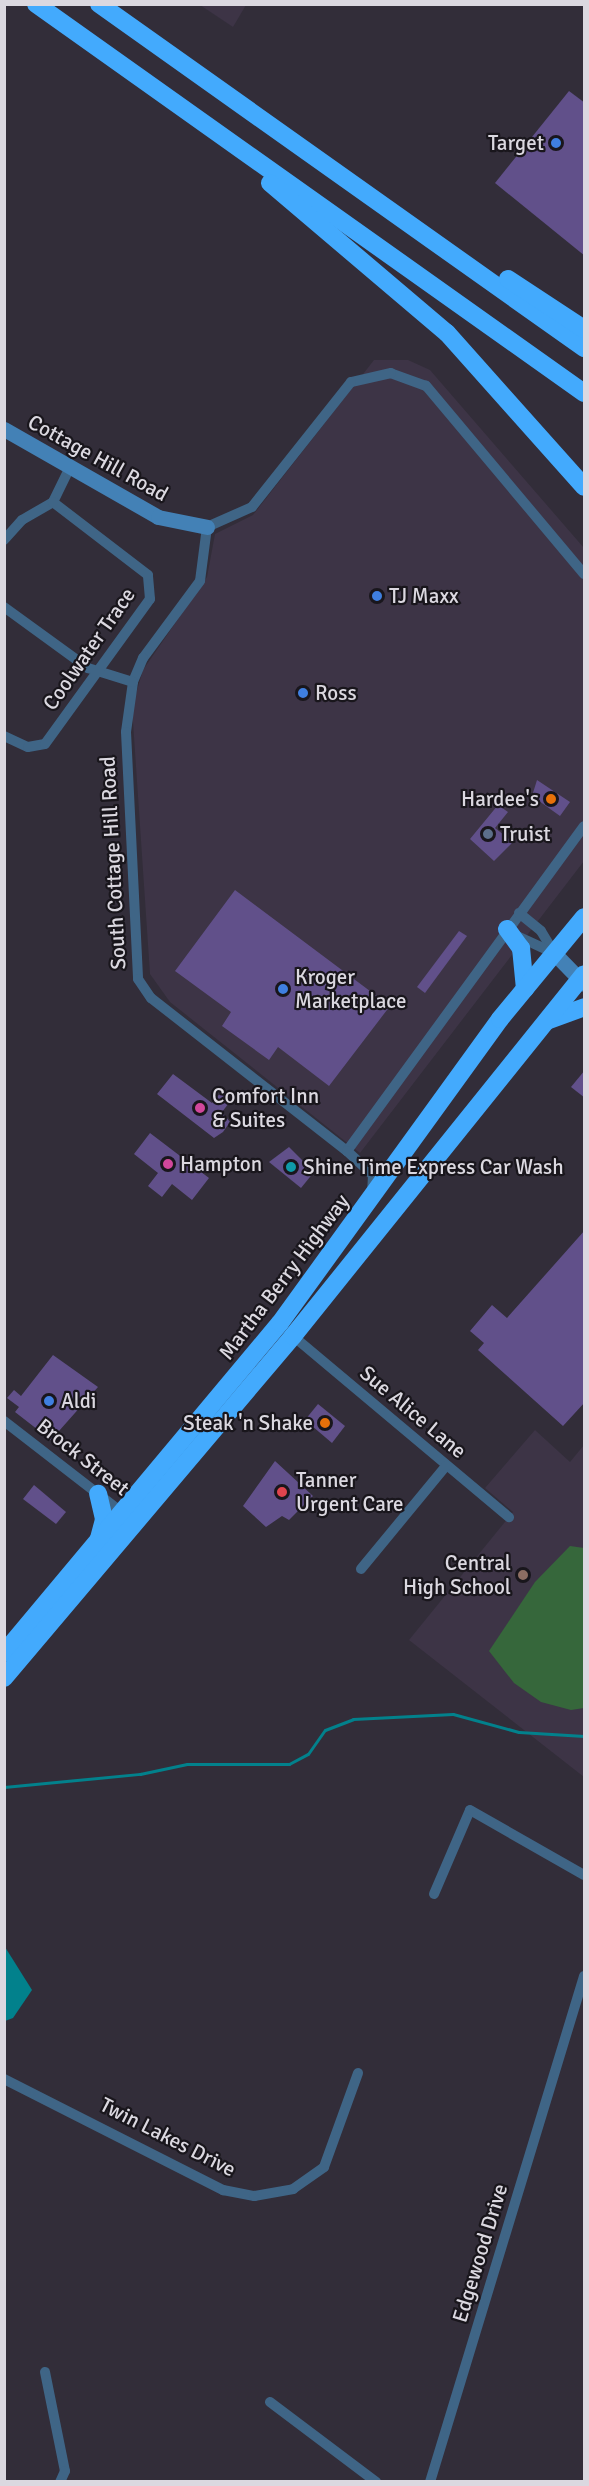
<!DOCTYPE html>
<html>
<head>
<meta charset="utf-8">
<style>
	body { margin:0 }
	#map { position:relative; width:589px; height:2486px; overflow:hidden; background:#322d39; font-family:Signika,sans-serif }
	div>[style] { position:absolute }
	.built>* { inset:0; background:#3d3446 }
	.green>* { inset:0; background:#36673b }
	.water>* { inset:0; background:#02818c }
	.stream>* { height:3px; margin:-1.5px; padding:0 1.5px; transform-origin:1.5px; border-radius:1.5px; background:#02818c }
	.building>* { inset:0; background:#61508a }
	.street>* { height:10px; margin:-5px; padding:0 5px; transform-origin:5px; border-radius:5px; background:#3f6586 }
	.secondary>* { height:15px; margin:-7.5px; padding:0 7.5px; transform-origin:7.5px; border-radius:7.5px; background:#4381b6 }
	.highway>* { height:18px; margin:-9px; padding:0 9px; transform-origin:9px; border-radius:9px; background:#43aafd }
	.dots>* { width:16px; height:16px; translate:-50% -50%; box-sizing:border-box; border:3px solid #19161c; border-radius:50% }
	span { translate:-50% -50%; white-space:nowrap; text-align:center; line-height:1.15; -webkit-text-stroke:4.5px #19161c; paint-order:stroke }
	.poi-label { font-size:21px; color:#dbd8e0 }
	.right { translate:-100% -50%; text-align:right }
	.left { translate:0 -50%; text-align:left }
	.street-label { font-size:21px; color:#dbd8e0 }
	.frame { position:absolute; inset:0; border:6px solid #dbd8e0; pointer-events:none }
</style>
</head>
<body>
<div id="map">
	<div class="built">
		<i style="clip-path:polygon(200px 5px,246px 5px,233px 27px)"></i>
		<i style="clip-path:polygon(374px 360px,408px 360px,430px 370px,584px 548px,584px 861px,360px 1153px,170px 1002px,150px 974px,132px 707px,143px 670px,207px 577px,215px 534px,253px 515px)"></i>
		<i style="clip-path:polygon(535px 1430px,570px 1462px,584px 1445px,584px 1777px,409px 1640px,513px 1512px,485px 1488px)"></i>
	</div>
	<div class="green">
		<i style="clip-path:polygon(570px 1546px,584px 1548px,584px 1708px,571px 1710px,541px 1702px,514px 1683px,489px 1651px,535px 1582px)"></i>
	</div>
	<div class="water">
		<i style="clip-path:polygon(5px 1947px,32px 1990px,13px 2018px,5px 2021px)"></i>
	</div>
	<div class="stream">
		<i style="left:4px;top:1787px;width:137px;rotate:-5.5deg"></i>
		<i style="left:140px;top:1774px;width:48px;rotate:-12deg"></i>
		<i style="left:187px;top:1764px;width:102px"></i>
		<i style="left:289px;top:1764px;width:21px;rotate:-28deg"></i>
		<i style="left:308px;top:1754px;width:29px;rotate:-55deg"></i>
		<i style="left:325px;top:1730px;width:30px;rotate:-21deg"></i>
		<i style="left:353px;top:1719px;width:100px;rotate:-2.9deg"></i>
		<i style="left:453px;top:1714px;width:68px;rotate:15.3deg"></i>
		<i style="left:519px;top:1732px;width:65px;rotate:3.5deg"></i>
	</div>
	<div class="building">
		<i style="clip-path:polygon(569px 91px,585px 103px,585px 256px,495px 183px)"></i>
		<i style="clip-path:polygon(537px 780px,570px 802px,560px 816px,532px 796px)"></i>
		<i style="clip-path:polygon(498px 805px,508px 812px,495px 828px,513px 842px,494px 861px,470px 839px)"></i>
		<i style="clip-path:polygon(235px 890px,390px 1006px,329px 1086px,278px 1047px,269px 1060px,222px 1026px,231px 1012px,175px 971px)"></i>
		<i style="clip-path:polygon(459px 931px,467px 936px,425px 993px,417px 987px)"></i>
		<i style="clip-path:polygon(585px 1070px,585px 1098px,571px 1087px)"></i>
		<i style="clip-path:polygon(173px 1074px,212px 1103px,222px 1091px,232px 1099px,222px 1112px,230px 1122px,223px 1132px,214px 1138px,157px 1094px)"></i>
		<i style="clip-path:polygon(150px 1133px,209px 1178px,192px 1200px,172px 1184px,162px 1197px,148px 1186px,158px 1173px,134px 1154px)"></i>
		<i style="clip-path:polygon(289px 1147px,314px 1172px,301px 1188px,269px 1162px)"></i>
		<i style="clip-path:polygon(585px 1230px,585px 1402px,563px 1426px,478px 1350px,484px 1343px,470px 1331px,492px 1305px,507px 1318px)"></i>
		<i style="clip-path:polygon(53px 1355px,98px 1387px,51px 1440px,15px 1412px,19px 1407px,7px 1398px,14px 1390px,21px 1396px)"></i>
		<i style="clip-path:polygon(318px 1404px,345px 1426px,332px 1443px,305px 1420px)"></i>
		<i style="clip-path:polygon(275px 1461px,313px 1496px,289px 1520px,282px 1516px,266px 1527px,243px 1506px)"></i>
		<i style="clip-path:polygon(34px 1485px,66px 1512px,56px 1524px,23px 1499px)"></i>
	</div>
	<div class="street">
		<i style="left:4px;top:540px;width:27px;rotate:-48deg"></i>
		<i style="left:22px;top:520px;width:36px;rotate:-30deg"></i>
		<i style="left:53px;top:502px;width:37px;rotate:-64deg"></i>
		<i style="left:584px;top:574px;width:246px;rotate:-130deg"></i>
		<i style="left:426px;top:386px;width:37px;rotate:-160deg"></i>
		<i style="left:391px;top:373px;width:41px;rotate:167.3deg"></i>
		<i style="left:351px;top:382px;width:159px;rotate:128.4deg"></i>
		<i style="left:252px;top:507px;width:49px;rotate:156deg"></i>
		<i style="left:207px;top:527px;width:54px;rotate:97.4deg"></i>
		<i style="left:200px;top:581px;width:96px;rotate:126.5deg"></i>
		<i style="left:143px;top:658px;width:26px;rotate:113deg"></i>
		<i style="left:133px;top:682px;width:50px;rotate:98deg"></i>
		<i style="left:126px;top:732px;width:247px;rotate:87.2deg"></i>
		<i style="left:138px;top:979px;width:23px;rotate:56deg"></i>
		<i style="left:151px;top:998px;width:249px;rotate:38deg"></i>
		<i style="left:347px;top:1151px;width:402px;rotate:-53.9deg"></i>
		<i style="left:4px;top:607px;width:104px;rotate:36deg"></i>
		<i style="left:88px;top:668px;width:47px;rotate:17.3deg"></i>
		<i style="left:4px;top:736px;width:26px;rotate:25deg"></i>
		<i style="left:28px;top:747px;width:17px;rotate:-10deg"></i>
		<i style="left:45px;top:744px;width:179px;rotate:-54.1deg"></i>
		<i style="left:150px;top:599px;width:24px;rotate:-95deg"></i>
		<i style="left:148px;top:575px;width:120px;rotate:-142.5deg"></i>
		<i style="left:519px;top:913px;width:28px;rotate:39deg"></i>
		<i style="left:541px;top:931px;width:26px;rotate:59deg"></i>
		<i style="left:517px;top:936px;width:41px;rotate:24.7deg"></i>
		<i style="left:347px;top:1151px;width:35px;rotate:43deg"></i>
		<i style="left:373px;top:1175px;width:18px;rotate:93deg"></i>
		<i style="left:293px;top:1336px;width:282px;rotate:40deg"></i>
		<i style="left:4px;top:1421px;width:153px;rotate:37.8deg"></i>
		<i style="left:361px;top:1569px;width:134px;rotate:-50.5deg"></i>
		<i style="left:434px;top:1894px;width:91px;rotate:-66.8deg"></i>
		<i style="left:470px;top:1810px;width:131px;rotate:29.7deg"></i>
		<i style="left:4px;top:2079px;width:246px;rotate:26.9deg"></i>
		<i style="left:223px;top:2190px;width:32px;rotate:11deg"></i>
		<i style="left:254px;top:2196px;width:40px;rotate:-10deg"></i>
		<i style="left:293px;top:2189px;width:38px;rotate:-35deg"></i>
		<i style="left:324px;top:2167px;width:100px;rotate:-70.1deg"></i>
		<i style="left:45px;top:2372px;width:101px;rotate:78.6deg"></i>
		<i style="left:65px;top:2471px;width:12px;rotate:114deg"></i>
		<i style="left:270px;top:2402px;width:133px;rotate:37deg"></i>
		<i style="left:430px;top:2482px;width:529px;rotate:-73.07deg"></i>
	</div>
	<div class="secondary">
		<i style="left:4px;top:429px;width:177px;rotate:29.7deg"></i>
		<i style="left:158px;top:517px;width:50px;rotate:11.5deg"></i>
		<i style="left:554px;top:953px;width:43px;rotate:45.9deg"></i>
	</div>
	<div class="highway">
		<i style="left:36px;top:4px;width:672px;rotate:35.37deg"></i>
		<i style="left:99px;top:4px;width:595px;rotate:35.35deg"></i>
		<i style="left:270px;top:183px;width:232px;rotate:40.3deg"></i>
		<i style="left:447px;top:333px;width:206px;rotate:48.3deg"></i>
		<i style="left:508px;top:279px;width:91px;rotate:33.3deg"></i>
		<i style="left:507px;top:929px;width:24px;rotate:54deg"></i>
		<i style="left:521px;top:948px;width:41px;rotate:84.4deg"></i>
		<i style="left:549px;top:1020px;width:37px;rotate:-20deg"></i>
		<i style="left:98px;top:1542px;width:24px;rotate:-75deg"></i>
		<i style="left:104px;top:1519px;width:26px;rotate:-103deg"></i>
		<i style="left:4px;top:1653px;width:430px;rotate:-50.1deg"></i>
		<i style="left:280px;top:1323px;width:375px;rotate:-54.1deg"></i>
		<i style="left:500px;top:1019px;width:132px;rotate:-50.5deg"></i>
		<i style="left:4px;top:1678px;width:448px;rotate:-49.8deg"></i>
		<i style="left:293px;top:1336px;width:464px;rotate:-51.2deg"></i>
	</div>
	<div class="dots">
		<i style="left:556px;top:143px;background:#3f7fe0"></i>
		<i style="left:377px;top:596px;background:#3f7fe0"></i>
		<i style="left:303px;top:693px;background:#3f7fe0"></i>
		<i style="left:551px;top:799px;background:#e8710a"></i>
		<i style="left:488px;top:834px;background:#5c6f8a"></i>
		<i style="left:283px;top:989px;background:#3f7fe0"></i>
		<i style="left:200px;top:1108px;background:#d1479c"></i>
		<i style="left:168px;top:1164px;background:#d1479c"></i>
		<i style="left:291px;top:1167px;background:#0f9aa8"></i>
		<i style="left:49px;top:1401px;background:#3f7fe0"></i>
		<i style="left:325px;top:1423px;background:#e8710a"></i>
		<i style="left:282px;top:1492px;background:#e0444e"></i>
		<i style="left:523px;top:1575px;background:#8d6e63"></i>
	</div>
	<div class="poi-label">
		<span class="right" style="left:544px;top:143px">Target</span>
		<span class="left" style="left:389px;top:596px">TJ Maxx</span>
		<span class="left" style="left:315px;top:693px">Ross</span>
		<span class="right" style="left:539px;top:799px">Hardee's</span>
		<span class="left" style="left:500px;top:834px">Truist</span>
		<span class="left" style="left:295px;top:989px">Kroger<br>Marketplace</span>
		<span class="left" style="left:212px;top:1108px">Comfort Inn<br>&amp; Suites</span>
		<span class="left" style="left:180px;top:1164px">Hampton</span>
		<span class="left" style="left:303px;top:1167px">Shine Time Express Car Wash</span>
		<span class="left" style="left:61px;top:1401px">Aldi</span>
		<span class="right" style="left:313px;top:1423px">Steak 'n Shake</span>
		<span class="left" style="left:296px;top:1492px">Tanner<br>Urgent Care</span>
		<span class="right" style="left:511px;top:1575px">Central<br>High School</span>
	</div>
	<div class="street-label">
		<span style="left:98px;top:458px;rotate:29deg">Cottage Hill Road</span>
		<span style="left:89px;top:649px;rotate:-55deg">Coolwater Trace</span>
		<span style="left:113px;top:863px;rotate:-93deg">South Cottage Hill Road</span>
		<span style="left:284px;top:1277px;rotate:-53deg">Martha Berry Highway</span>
		<span style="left:413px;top:1412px;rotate:40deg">Sue Alice Lane</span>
		<span style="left:83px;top:1457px;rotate:38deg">Brock Street</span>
		<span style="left:168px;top:2137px;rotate:27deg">Twin Lakes Drive</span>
		<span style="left:480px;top:2253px;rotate:-73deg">Edgewood Drive</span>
	</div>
	<div class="frame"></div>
</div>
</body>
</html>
